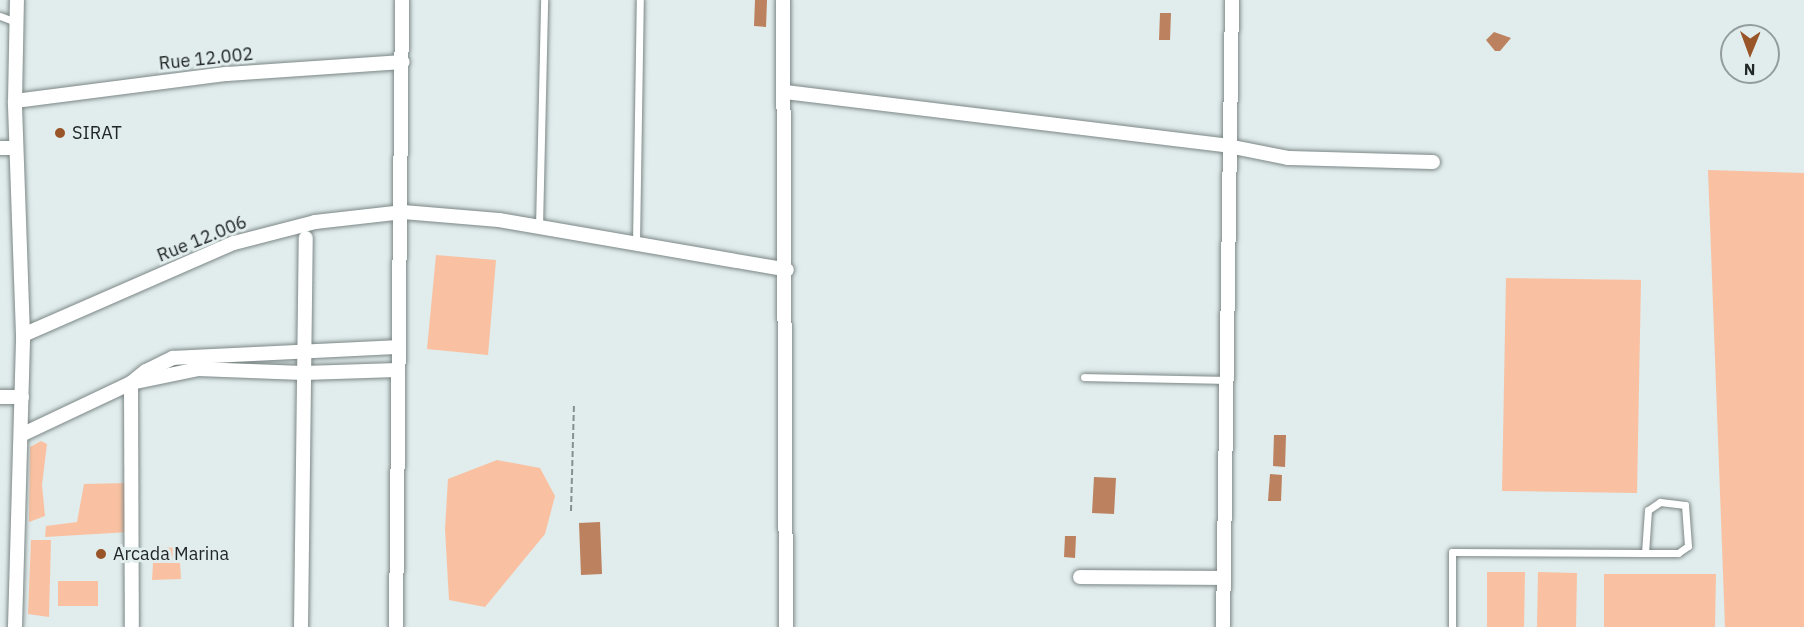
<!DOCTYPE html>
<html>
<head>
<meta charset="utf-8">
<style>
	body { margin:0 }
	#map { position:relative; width:1804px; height:627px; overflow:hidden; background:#e1ecec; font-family:"IBM Plex Sans",sans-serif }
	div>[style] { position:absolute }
	.green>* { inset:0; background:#f9c1a1 }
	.water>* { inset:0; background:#bc815f }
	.path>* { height:2px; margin-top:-1px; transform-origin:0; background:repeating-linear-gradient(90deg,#878f8f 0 6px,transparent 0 9px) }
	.roads { filter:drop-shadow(0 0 2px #7c8786) drop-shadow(0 0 2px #7c8786) }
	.service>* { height:7px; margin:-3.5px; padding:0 3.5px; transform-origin:3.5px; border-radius:3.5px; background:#fff }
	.minor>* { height:14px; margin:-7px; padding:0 7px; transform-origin:7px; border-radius:7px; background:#fff }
	.dots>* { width:16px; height:16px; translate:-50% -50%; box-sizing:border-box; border:3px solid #e1ecec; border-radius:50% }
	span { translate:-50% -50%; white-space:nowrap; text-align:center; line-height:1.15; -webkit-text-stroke:6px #e1ecec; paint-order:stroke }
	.street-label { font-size:18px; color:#212626 }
	.poi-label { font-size:18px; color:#212626 }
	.left { translate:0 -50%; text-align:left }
	.north { position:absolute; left:1720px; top:24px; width:60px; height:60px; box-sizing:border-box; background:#e1ecec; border:2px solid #949d9d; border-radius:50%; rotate:181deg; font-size:16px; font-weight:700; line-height:24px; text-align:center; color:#212626 }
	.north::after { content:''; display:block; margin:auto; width:21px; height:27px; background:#995428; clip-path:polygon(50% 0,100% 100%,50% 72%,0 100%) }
</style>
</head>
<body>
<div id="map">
	<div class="green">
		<i style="clip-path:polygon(1708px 170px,1804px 173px,1804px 627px,1725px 627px)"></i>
		<i style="clip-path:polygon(436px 255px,496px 260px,488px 355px,427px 349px)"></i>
		<i style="clip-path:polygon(1506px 278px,1641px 280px,1637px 493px,1502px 491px)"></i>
		<i style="clip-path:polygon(41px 441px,47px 444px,42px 485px,45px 516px,29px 522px,30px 447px)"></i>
		<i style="clip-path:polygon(497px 460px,540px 468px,555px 496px,545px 534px,485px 607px,449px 600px,445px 529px,448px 479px)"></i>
		<i style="clip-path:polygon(127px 483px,129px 532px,45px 537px,46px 526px,77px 522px,84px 484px)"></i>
		<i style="clip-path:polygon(31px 540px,51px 540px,49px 617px,28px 614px)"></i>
		<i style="clip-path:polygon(154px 547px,179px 548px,181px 579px,152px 580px)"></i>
		<i style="clip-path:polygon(1487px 572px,1525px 572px,1524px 627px,1487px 627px)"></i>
		<i style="clip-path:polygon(1538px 572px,1577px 573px,1576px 627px,1537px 627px)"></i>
		<i style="clip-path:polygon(1604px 574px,1716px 574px,1715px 627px,1604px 627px)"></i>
		<i style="clip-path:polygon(58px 581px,98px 581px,98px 606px,58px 606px)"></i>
	</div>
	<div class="water">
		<i style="clip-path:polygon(755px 0,767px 0,766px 27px,754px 26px)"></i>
		<i style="clip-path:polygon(1160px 13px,1171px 13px,1170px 40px,1159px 40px)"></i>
		<i style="clip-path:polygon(1494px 32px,1511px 38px,1500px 51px,1495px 51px,1486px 40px)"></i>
		<i style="clip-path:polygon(1274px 435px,1286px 435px,1285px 467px,1273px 466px)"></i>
		<i style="clip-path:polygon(1270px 474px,1282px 475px,1281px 501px,1268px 501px)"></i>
		<i style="clip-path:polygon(1094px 477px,1116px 478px,1114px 514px,1092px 513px)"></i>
		<i style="clip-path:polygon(600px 522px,602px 574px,581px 575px,579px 523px)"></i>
		<i style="clip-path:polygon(1065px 536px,1076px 536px,1075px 558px,1064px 557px)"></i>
	</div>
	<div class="path">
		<i style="left:571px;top:511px;width:105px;rotate:-88.4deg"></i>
	</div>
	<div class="roads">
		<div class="service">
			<i style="left:0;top:16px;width:17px;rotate:21deg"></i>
			<i style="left:539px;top:227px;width:227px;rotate:-88.7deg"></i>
			<i style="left:636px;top:243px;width:243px;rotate:-89.1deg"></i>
			<i style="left:1084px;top:377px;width:142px;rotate:1.2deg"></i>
			<i style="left:1452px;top:627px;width:75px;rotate:-90deg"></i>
			<i style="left:1452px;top:552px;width:193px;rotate:0.3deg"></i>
			<i style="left:1645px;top:553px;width:33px"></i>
			<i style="left:1678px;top:553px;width:12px;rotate:-35deg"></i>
			<i style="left:1688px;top:546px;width:41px;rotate:-94.2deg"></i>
			<i style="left:1685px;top:505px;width:25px;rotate:-173deg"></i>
			<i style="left:1660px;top:502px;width:14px;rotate:146deg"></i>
			<i style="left:1648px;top:510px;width:43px;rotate:94deg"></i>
		</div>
		<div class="minor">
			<i style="left:783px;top:0;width:627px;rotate:89.73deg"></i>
			<i style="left:785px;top:92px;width:446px;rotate:6.9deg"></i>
			<i style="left:1228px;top:146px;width:61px;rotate:11.3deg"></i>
			<i style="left:1288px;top:158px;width:145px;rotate:1.6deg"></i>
			<i style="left:15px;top:101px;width:214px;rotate:-7.3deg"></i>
			<i style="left:227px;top:74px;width:176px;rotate:-3.9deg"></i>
			<i style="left:0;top:148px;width:16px"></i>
			<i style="left:23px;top:335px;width:230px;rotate:-23.6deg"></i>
			<i style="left:234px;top:243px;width:84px;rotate:-14.5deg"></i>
			<i style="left:315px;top:222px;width:89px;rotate:-6.5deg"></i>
			<i style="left:403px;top:212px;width:96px;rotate:4.8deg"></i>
			<i style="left:499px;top:220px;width:292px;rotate:9.8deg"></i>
			<i style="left:131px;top:383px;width:68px;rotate:-11.8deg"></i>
			<i style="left:198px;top:369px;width:105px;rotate:2.2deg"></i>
			<i style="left:303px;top:373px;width:95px;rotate:-1.8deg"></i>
			<i style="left:131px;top:383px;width:244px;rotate:89.8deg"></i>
			<i style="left:0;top:397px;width:22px"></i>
			<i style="left:21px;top:435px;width:122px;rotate:-25.3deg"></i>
			<i style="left:131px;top:383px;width:19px;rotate:-39deg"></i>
			<i style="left:146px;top:371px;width:30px;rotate:-26deg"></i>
			<i style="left:173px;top:358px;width:226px;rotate:-2.8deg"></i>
			<i style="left:1080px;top:577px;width:144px;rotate:0.4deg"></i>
			<i style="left:15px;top:627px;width:292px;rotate:-88.4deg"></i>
			<i style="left:23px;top:335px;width:234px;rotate:-92deg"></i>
			<i style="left:15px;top:101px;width:101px;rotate:-88.9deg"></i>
			<i style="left:301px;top:627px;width:389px;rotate:-89.3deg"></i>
			<i style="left:396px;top:627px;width:627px;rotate:-89.45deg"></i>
			<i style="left:1223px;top:627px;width:627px;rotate:-89.18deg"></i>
		</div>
	</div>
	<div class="dots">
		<i style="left:60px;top:133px;background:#995428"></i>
		<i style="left:101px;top:554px;background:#995428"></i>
	</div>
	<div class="street-label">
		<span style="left:206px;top:59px;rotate:-6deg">Rue 12.002</span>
		<span style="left:202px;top:239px;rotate:-22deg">Rue 12.006</span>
	</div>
	<div class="poi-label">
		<span class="left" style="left:72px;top:133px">SIRAT</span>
		<span class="left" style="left:113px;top:554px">Arcada Marina</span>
	</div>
	<div class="north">N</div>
</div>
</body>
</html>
